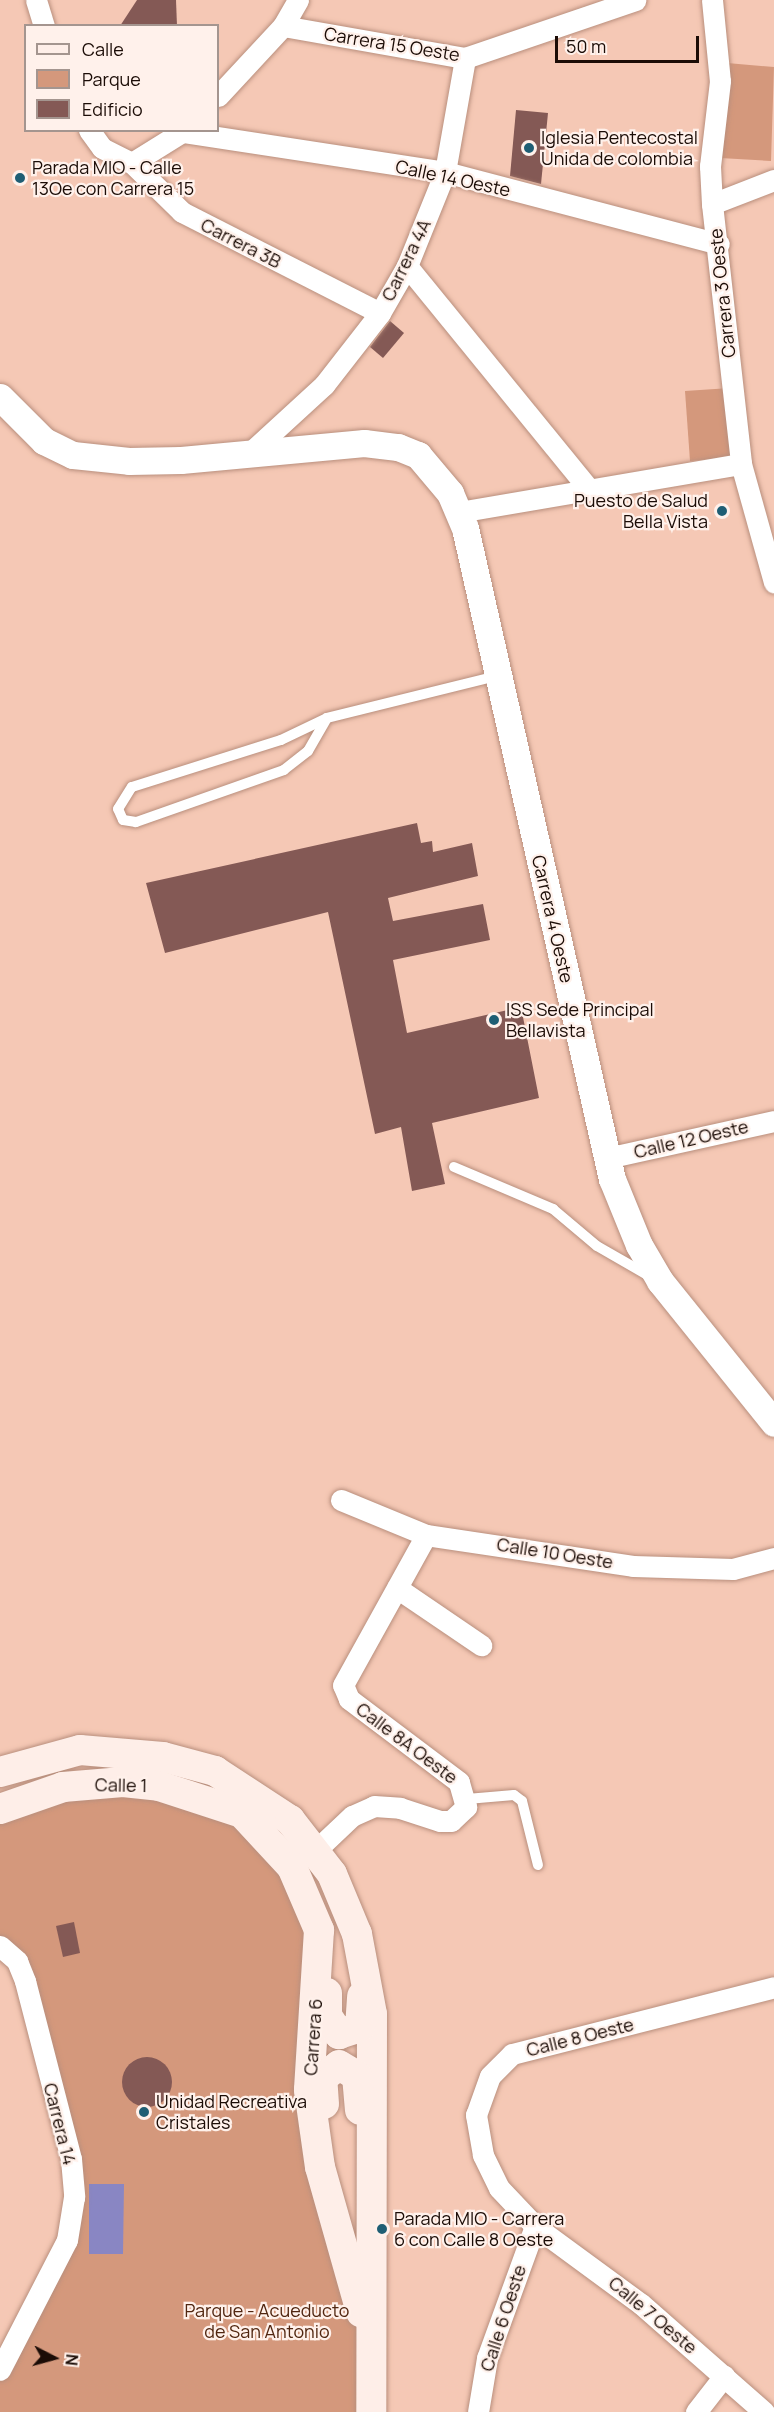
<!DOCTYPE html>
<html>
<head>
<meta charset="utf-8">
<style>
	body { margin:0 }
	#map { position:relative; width:774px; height:2412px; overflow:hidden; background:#f5c8b5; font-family:Manrope,sans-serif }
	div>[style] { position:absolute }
	.green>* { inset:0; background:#d4987c }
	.water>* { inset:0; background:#8986c3 }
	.building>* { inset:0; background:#845955 }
	.round { border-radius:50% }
	.roads { filter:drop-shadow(0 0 2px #b98f7d) drop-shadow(0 0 2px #b98f7d) }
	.service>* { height:10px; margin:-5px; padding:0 5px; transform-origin:5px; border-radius:5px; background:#fff }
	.minor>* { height:21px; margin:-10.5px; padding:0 10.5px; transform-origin:10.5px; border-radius:10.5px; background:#fff }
	.tertiary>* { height:27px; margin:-13.5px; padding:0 13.5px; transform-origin:13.5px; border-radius:13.5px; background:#fff }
	.secondary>* { height:30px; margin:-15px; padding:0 15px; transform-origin:15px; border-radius:15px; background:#feeee8 }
	.dots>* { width:16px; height:16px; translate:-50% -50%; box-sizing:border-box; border:3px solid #fff1eb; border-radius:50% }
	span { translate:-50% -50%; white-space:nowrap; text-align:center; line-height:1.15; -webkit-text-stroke:4.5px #fff1eb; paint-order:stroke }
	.street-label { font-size:18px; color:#1b0c06 }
	.poi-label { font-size:18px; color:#1b0c06 }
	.left { translate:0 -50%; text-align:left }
	.right { translate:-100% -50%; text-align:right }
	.park-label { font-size:18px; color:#512610 }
	.legend { position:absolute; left:24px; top:24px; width:195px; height:108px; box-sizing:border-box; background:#fff1eb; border:2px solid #a4958f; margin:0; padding:8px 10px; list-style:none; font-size:18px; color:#1b0c06 }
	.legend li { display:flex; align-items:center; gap:12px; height:30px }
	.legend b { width:30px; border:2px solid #a4958f }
	.north { position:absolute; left:24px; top:2328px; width:60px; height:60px; -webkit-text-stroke:4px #fff1eb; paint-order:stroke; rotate:96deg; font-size:16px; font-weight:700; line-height:24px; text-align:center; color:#1b0c06 }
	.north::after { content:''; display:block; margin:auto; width:21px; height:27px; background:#1b0c06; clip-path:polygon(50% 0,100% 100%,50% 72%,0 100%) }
	.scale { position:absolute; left:555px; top:36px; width:144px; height:27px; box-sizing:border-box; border:3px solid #1b0c06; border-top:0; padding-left:8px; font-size:18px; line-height:21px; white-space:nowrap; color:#1b0c06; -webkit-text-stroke:4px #fff1eb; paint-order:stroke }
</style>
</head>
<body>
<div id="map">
	<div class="green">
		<i style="clip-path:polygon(727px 63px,774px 67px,771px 161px,720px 158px)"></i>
		<i style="clip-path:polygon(730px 388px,735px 457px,690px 461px,685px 391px)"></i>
		<i style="clip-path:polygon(63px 1787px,242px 1813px,314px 1910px,309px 2090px,353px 2273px,371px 2412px,0 2412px,0 2370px,74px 2197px,25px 1981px,0 1946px,0 1809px)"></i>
	</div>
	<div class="water">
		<i style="clip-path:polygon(89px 2184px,124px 2184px,123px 2254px,89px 2254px)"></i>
	</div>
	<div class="building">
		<i style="clip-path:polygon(137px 0,176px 0,177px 26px,120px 26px)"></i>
		<i style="clip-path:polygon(516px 110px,548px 113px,541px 184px,510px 176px)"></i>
		<i style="clip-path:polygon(390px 321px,404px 333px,383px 358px,370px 347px)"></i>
		<i style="clip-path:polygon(417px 823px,421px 843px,432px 841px,433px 852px,472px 843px,478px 876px,388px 898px,393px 921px,483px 904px,490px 940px,393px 960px,407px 1033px,521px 1007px,539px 1098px,432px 1123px,445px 1184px,412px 1191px,401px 1127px,375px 1134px,328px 912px,165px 953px,146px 883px)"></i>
		<i style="clip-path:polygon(74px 1922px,80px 1953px,63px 1957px,56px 1926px)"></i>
		<i class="round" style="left:122px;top:2057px;width:50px;height:50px"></i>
	</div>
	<div class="roads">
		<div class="service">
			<i style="left:327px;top:718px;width:38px;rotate:120deg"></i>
			<i style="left:308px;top:751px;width:31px;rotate:142deg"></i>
			<i style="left:284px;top:770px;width:157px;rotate:160.6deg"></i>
			<i style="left:136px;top:822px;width:13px;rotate:-171deg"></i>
			<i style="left:123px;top:820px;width:12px;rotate:-114deg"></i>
			<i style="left:118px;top:809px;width:26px;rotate:-58deg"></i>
			<i style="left:132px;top:787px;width:156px;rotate:-17.5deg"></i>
			<i style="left:281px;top:740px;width:51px;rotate:-25.6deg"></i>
			<i style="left:327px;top:718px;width:175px;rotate:-13.9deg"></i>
			<i style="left:454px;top:1167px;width:108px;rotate:23deg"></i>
			<i style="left:553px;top:1209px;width:57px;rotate:40.1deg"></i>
			<i style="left:597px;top:1246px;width:62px;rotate:29.9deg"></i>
			<i style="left:467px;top:1799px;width:47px;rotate:-4.9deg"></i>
			<i style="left:514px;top:1795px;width:10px;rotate:37deg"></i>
			<i style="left:522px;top:1801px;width:66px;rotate:76deg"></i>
		</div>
		<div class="minor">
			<i style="left:36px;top:0;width:27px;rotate:73deg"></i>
			<i style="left:712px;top:0;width:81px;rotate:84.4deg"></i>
			<i style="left:720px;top:81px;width:86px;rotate:96.7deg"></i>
			<i style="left:710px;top:166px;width:38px;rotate:87deg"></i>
			<i style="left:712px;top:204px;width:262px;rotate:83.6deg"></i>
			<i style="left:741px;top:464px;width:123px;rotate:74.4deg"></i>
			<i style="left:283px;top:26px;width:185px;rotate:10deg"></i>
			<i style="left:465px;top:58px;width:180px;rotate:-18.8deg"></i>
			<i style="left:218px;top:96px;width:96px;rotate:-47.1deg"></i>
			<i style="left:283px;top:26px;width:30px;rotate:-60deg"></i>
			<i style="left:89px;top:130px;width:22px;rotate:54deg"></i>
			<i style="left:102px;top:148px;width:34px;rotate:27deg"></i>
			<i style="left:132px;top:163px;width:70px;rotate:44.4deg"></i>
			<i style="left:182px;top:212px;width:222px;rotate:27deg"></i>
			<i style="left:184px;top:132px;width:264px;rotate:8.7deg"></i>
			<i style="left:445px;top:172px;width:283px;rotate:14.7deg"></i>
			<i style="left:132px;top:163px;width:62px;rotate:-31.9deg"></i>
			<i style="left:712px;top:204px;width:66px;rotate:-21.2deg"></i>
			<i style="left:407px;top:266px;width:288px;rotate:50.8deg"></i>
			<i style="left:252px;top:451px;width:98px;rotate:-42.5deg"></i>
			<i style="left:324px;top:385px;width:91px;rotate:-52.1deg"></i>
			<i style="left:380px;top:313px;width:54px;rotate:-60.1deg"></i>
			<i style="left:407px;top:266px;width:101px;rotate:-68deg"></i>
			<i style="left:445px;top:172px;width:116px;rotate:-80deg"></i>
			<i style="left:459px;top:512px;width:286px;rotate:-9.7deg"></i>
			<i style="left:607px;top:1158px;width:171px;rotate:-12.5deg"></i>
			<i style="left:341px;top:1500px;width:92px;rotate:22.4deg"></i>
			<i style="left:426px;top:1535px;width:209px;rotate:8.5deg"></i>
			<i style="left:633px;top:1566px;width:100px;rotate:1.7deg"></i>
			<i style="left:733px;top:1569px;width:42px;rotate:-15deg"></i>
			<i style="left:397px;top:1588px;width:102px;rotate:34.2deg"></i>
			<i style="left:316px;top:1850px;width:50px;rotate:-43.4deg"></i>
			<i style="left:352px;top:1816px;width:24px;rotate:-24deg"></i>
			<i style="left:374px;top:1806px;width:26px;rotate:4deg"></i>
			<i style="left:400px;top:1808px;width:42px;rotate:18deg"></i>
			<i style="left:440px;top:1821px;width:11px"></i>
			<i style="left:451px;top:1821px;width:21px;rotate:-43deg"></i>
			<i style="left:466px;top:1807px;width:26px;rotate:-106deg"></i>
			<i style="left:459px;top:1782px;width:138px;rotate:-143deg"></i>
			<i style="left:349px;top:1699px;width:15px;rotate:-113deg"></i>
			<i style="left:343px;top:1685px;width:171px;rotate:-61deg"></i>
			<i style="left:0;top:1946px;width:23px;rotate:41deg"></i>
			<i style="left:17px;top:1961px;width:22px;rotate:68deg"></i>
			<i style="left:25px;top:1981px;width:184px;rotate:75.5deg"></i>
			<i style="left:71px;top:2159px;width:38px;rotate:85deg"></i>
			<i style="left:74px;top:2197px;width:44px;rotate:99.2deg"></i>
			<i style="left:67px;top:2240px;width:146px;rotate:117.3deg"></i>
			<i style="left:478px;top:2412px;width:55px;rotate:-80.5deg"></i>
			<i style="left:487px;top:2358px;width:140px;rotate:-70deg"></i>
			<i style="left:696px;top:2412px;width:46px;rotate:-52.1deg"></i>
			<i style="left:764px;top:2412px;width:164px;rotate:-138.7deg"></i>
			<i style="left:641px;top:2304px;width:132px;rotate:-143.7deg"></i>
			<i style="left:535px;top:2226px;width:52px;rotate:-133.5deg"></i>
			<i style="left:499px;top:2188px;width:37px;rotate:-116deg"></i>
			<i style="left:483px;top:2155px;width:41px;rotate:-99.9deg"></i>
			<i style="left:476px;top:2115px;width:41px;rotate:-70.3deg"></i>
			<i style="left:490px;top:2076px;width:31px;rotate:-45deg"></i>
			<i style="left:512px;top:2054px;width:270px;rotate:-14.3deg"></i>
		</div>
		<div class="tertiary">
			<i style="left:0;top:397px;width:62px;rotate:45deg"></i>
			<i style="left:44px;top:441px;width:32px;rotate:26deg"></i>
			<i style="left:73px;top:455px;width:56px;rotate:6.1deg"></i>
			<i style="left:129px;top:461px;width:52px;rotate:-1.1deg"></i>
			<i style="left:181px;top:460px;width:184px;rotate:-5.3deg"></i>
			<i style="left:364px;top:443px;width:34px;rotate:7deg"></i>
			<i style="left:398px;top:447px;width:22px;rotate:22deg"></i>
			<i style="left:418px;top:455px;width:50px;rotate:49.9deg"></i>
			<i style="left:450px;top:493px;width:38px;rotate:67deg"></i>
			<i style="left:465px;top:528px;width:667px;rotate:77.28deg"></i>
			<i style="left:612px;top:1179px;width:71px;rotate:67.8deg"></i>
			<i style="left:639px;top:1245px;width:42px;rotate:59.7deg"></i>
			<i style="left:660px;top:1281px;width:182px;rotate:51.2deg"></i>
		</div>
		<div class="secondary">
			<i style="left:0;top:1772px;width:83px;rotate:-15.4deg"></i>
			<i style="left:80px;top:1750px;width:83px;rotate:4.8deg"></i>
			<i style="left:163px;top:1757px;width:54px;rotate:15.1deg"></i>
			<i style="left:215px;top:1771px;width:90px;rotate:33.2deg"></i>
			<i style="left:290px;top:1820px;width:68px;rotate:52.1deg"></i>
			<i style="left:332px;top:1874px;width:65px;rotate:67.4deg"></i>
			<i style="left:357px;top:1934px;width:81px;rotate:79.4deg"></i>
			<i style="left:372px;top:2014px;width:398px;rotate:90.1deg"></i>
			<i style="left:0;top:1809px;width:67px;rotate:-19.2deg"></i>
			<i style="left:63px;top:1787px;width:60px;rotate:-4.8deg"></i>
			<i style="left:123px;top:1782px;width:36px;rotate:6deg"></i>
			<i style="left:159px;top:1786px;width:87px;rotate:18deg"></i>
			<i style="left:242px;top:1813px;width:74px;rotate:47.2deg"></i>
			<i style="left:292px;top:1867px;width:69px;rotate:66.8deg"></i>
			<i style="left:319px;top:1930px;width:160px;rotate:93.6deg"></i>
			<i style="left:309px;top:2090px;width:78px;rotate:81.9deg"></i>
			<i style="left:320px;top:2167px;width:151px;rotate:74.2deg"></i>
			<i style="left:327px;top:1993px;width:23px;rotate:90deg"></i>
			<i style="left:327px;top:2016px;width:22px;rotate:56deg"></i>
			<i style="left:339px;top:2034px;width:22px;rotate:-18deg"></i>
			<i style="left:360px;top:2027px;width:31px;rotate:-86deg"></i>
			<i style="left:324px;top:2104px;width:26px;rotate:-94deg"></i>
			<i style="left:322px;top:2078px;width:21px;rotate:-37deg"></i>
			<i style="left:339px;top:2065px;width:21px;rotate:31deg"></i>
			<i style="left:357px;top:2076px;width:34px;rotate:85deg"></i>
		</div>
	</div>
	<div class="dots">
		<i style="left:529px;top:148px;background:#1f5e74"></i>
		<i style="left:20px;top:178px;background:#1f5e74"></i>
		<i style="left:722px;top:511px;background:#1f5e74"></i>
		<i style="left:494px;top:1020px;background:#1f5e74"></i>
		<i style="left:144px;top:2112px;background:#1f5e74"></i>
		<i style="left:382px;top:2229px;background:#1f5e74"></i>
	</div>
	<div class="street-label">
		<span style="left:392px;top:44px;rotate:9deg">Carrera 15 Oeste</span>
		<span style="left:453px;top:178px;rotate:12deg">Calle 14 Oeste</span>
		<span style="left:241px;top:243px;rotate:27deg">Carrera 3B</span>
		<span style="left:406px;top:260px;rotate:-64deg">Carrera 4A</span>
		<span style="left:722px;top:293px;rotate:-96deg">Carrera 3 Oeste</span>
		<span style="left:553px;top:919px;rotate:77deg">Carrera 4 Oeste</span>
		<span style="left:691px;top:1139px;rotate:-13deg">Calle 12 Oeste</span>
		<span style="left:555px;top:1553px;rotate:9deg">Calle 10 Oeste</span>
		<span style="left:407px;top:1743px;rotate:37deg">Calle 8A Oeste</span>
		<span style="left:121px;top:1785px;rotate:1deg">Calle 1</span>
		<span style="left:313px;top:2037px;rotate:-86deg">Carrera 6</span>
		<span style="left:580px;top:2037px;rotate:-14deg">Calle 8 Oeste</span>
		<span style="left:60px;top:2124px;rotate:76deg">Carrera 14</span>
		<span style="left:653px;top:2315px;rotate:40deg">Calle 7 Oeste</span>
		<span style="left:503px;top:2318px;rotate:-72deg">Calle 6 Oeste</span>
	</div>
	<div class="poi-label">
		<span class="left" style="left:541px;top:148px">Iglesia Pentecostal<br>Unida de colombia</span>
		<span class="left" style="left:32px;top:178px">Parada MIO - Calle<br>13Oe con Carrera 15</span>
		<span class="right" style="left:708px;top:511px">Puesto de Salud<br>Bella Vista</span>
		<span class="left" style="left:506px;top:1020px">ISS Sede Principal<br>Bellavista</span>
		<span class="left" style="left:156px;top:2112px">Unidad Recreativa<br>Cristales</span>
		<span class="left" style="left:394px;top:2229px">Parada MIO - Carrera<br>6 con Calle 8 Oeste</span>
	</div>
	<div class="park-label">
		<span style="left:267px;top:2321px">Parque - Acueducto<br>de San Antonio</span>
	</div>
	<ul class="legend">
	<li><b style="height:8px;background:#feeee8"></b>Calle</li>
	<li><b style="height:16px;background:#d4987c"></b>Parque</li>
	<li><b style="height:16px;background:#845955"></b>Edificio</li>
	</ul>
	<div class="north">N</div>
	<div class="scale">50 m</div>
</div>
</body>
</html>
